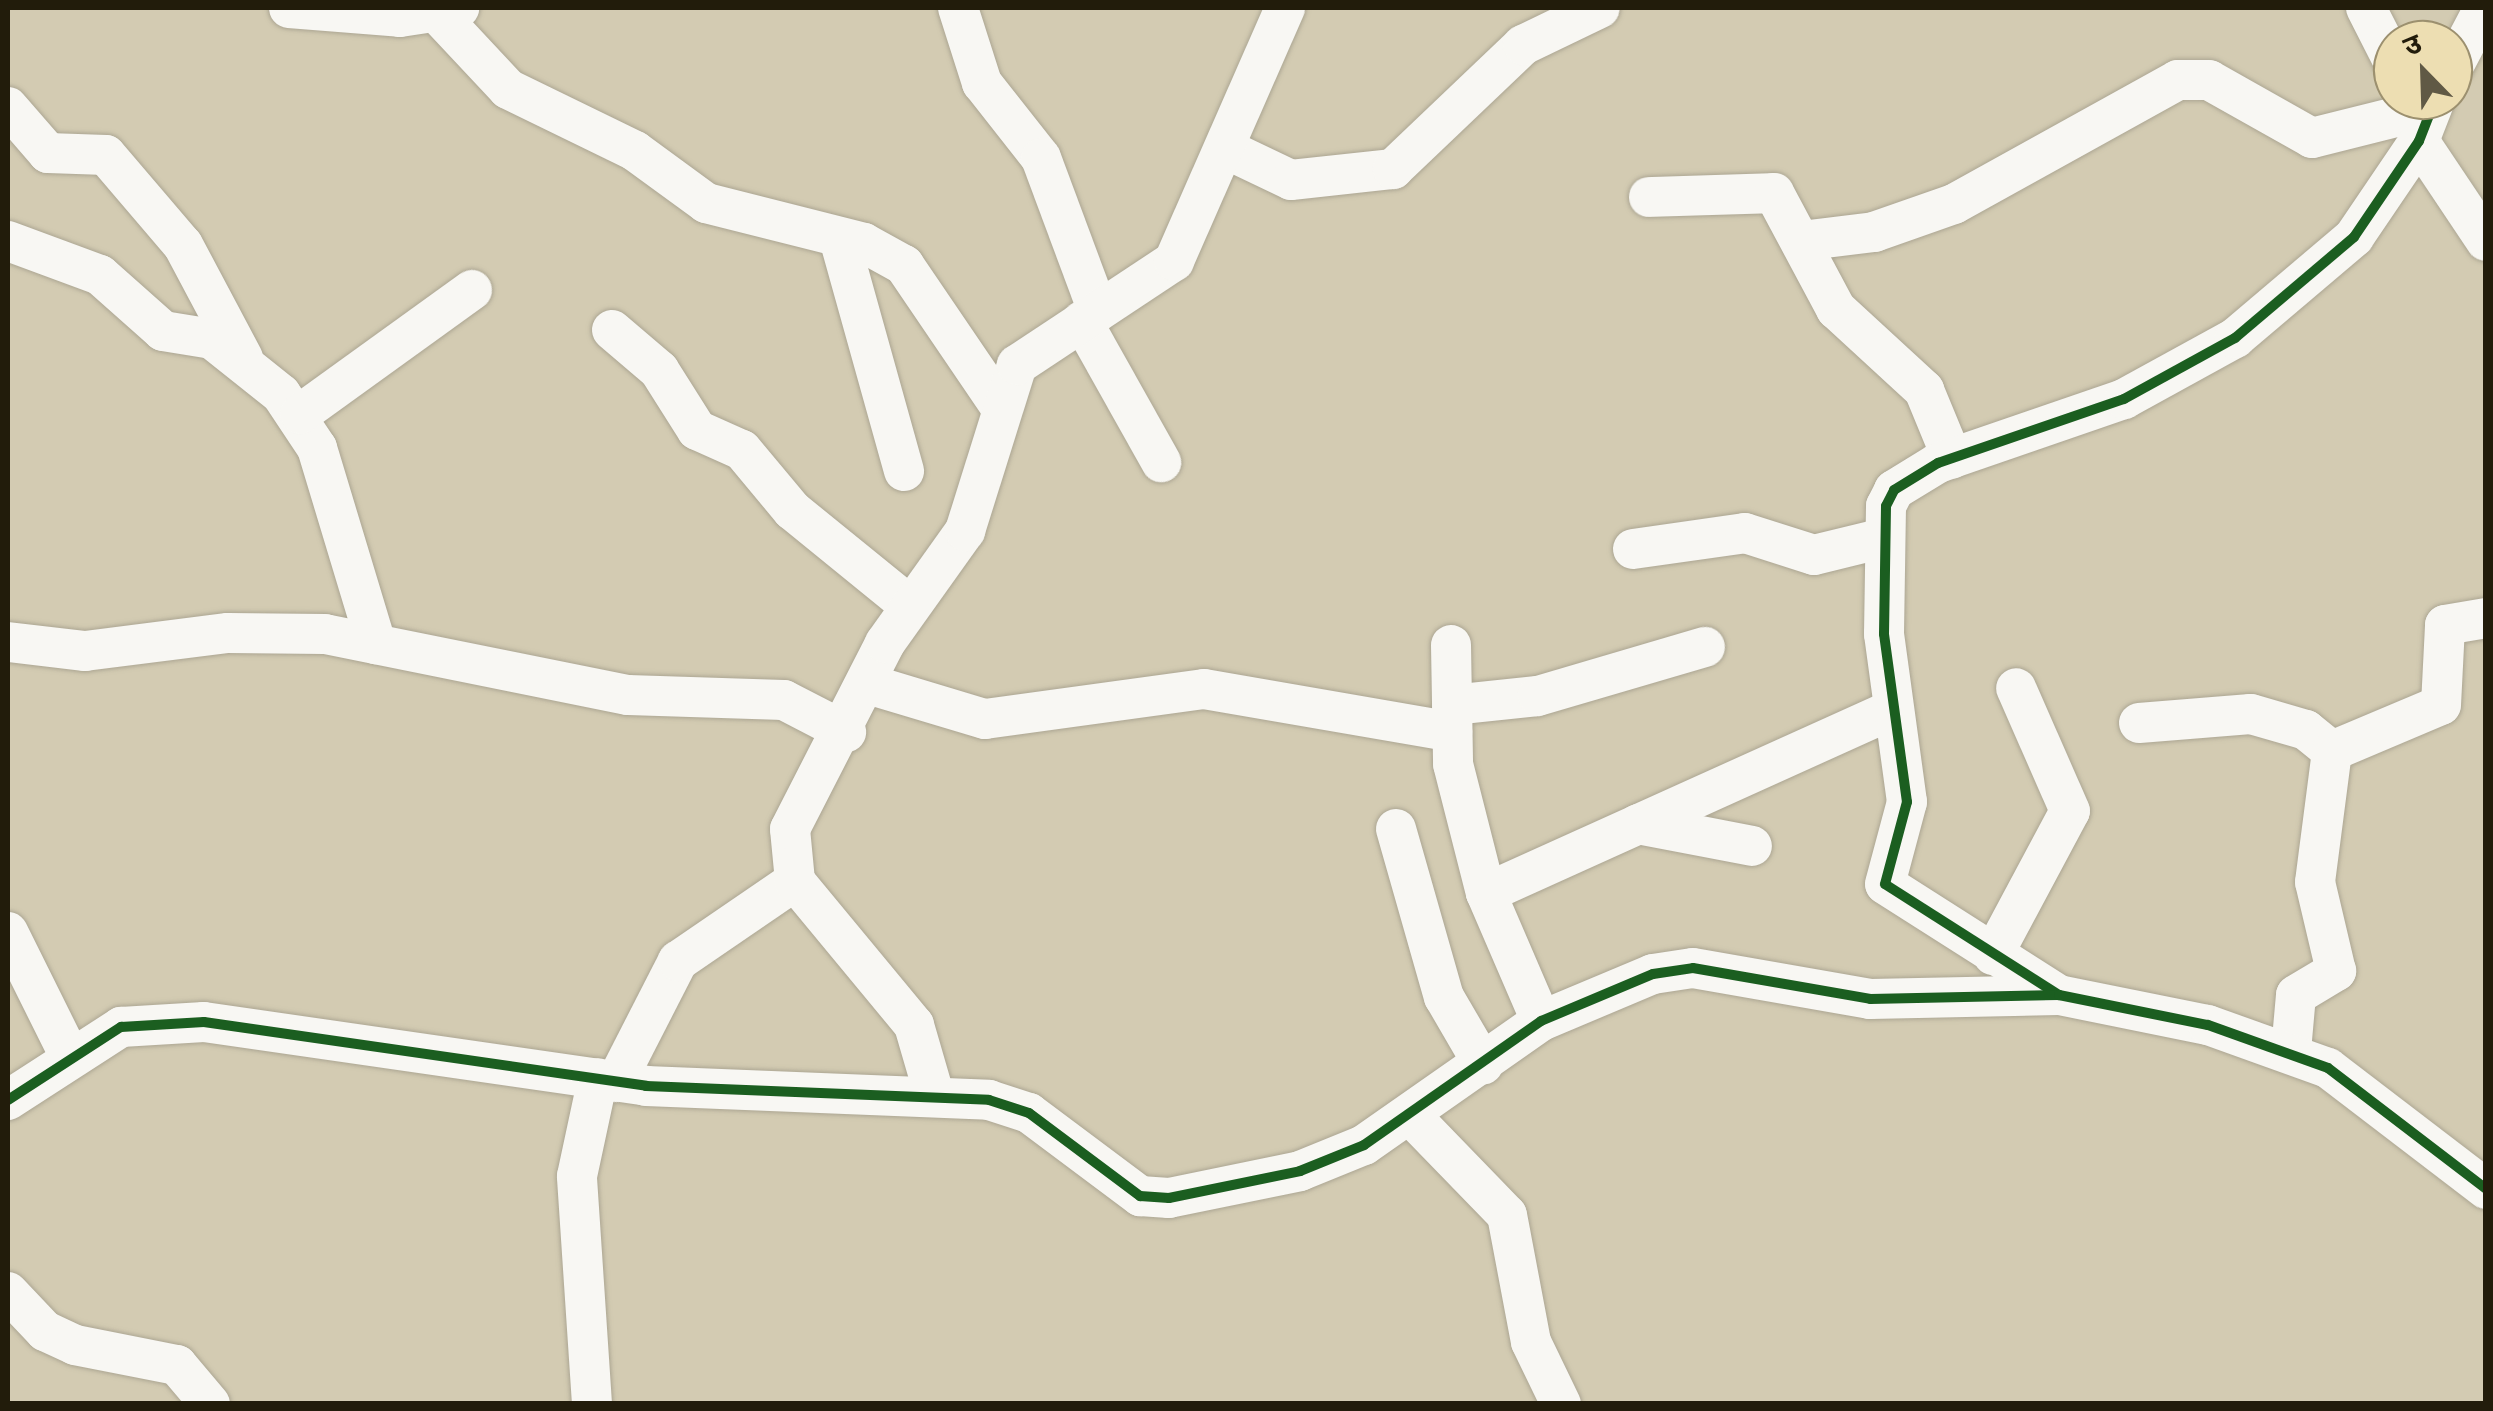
<!DOCTYPE html>
<html>
<head>
<meta charset="utf-8">
<style>
	body { margin:0 }
	#map { position:relative; width:2493px; height:1411px; overflow:hidden; background:#d3cbb2; font-family:"Asap Condensed","Noto Sans Devanagari",sans-serif }
	div>[style] { position:absolute }
	.roads { filter:drop-shadow(0 0 2px #aca693) drop-shadow(0 0 2px #aca693) }
	.minor>* { height:40px; margin:-20px; padding:0 20px; transform-origin:20px; border-radius:20px; background:#f8f7f3 }
	.cycleway>* { height:10px; margin:-5px; padding:0 5px; transform-origin:5px; border-radius:5px; background:#1b5e20 }
	span { translate:-50% -50%; white-space:nowrap; text-align:center; line-height:1.15; -webkit-text-stroke:8px #eddeb2; paint-order:stroke }
	.frame { position:absolute; inset:0; border:10px solid #221c0b; pointer-events:none }
	.north { position:absolute; left:2373px; top:20px; width:100px; height:100px; box-sizing:border-box; background:#eddeb2; border:2px solid #9c906f; border-radius:50%; rotate:337deg; font-size:28px; font-weight:700; line-height:40px; text-align:center; color:#221c0b }
	.north::after { content:''; display:block; margin:auto; width:35px; height:45px; background:#605945; clip-path:polygon(50% 0,100% 100%,50% 72%,0 100%) }
</style>
</head>
<body>
<div id="map">
	<div class="roads">
		<div class="minor">
			<i style="left:289px;top:8px;width:111px;rotate:4.6deg"></i>
			<i style="left:400px;top:17px;width:60px;rotate:-8.7deg"></i>
			<i style="left:958px;top:8px;width:79px;rotate:72.3deg"></i>
			<i style="left:982px;top:83px;width:95px;rotate:51.8deg"></i>
			<i style="left:1041px;top:158px;width:163px;rotate:69.6deg"></i>
			<i style="left:2366px;top:8px;width:59px;rotate:63deg"></i>
			<i style="left:436px;top:12px;width:105px;rotate:46.9deg"></i>
			<i style="left:508px;top:89px;width:141px;rotate:26deg"></i>
			<i style="left:635px;top:151px;width:88px;rotate:36.2deg"></i>
			<i style="left:706px;top:203px;width:163px;rotate:14.2deg"></i>
			<i style="left:864px;top:243px;width:46px;rotate:28.8deg"></i>
			<i style="left:904px;top:265px;width:169px;rotate:55.8deg"></i>
			<i style="left:2453px;top:67px;width:67px;rotate:-62.3deg"></i>
			<i style="left:8px;top:107px;width:61px;rotate:49deg"></i>
			<i style="left:48px;top:153px;width:58px;rotate:2deg"></i>
			<i style="left:106px;top:155px;width:118px;rotate:49.5deg"></i>
			<i style="left:183px;top:245px;width:128px;rotate:62deg"></i>
			<i style="left:2419px;top:141px;width:120px;rotate:56.2deg"></i>
			<i style="left:1226px;top:149px;width:72px;rotate:25.5deg"></i>
			<i style="left:1291px;top:180px;width:103px;rotate:-6.2deg"></i>
			<i style="left:1393px;top:169px;width:180px;rotate:-43.6deg"></i>
			<i style="left:1523px;top:45px;width:85px;rotate:-25.7deg"></i>
			<i style="left:1649px;top:197px;width:125px;rotate:-1.8deg"></i>
			<i style="left:1774px;top:193px;width:132px;rotate:61.9deg"></i>
			<i style="left:1836px;top:309px;width:120px;rotate:42.6deg"></i>
			<i style="left:1924px;top:390px;width:74px;rotate:67.6deg"></i>
			<i style="left:839px;top:238px;width:242px;rotate:74.4deg"></i>
			<i style="left:8px;top:241px;width:98px;rotate:20.3deg"></i>
			<i style="left:100px;top:275px;width:84px;rotate:41.6deg"></i>
			<i style="left:163px;top:331px;width:50px;rotate:9.3deg"></i>
			<i style="left:212px;top:339px;width:88px;rotate:38.6deg"></i>
			<i style="left:281px;top:394px;width:65px;rotate:56.3deg"></i>
			<i style="left:317px;top:448px;width:205px;rotate:73.2deg"></i>
			<i style="left:1801px;top:241px;width:74px;rotate:-7deg"></i>
			<i style="left:1874px;top:232px;width:85px;rotate:-19.3deg"></i>
			<i style="left:1954px;top:204px;width:256px;rotate:-29deg"></i>
			<i style="left:2178px;top:80px;width:31px"></i>
			<i style="left:2209px;top:80px;width:118px;rotate:29.4deg"></i>
			<i style="left:2312px;top:138px;width:123px;rotate:-14.1deg"></i>
			<i style="left:1082px;top:321px;width:162px;rotate:60.7deg"></i>
			<i style="left:612px;top:330px;width:62px;rotate:40.4deg"></i>
			<i style="left:659px;top:370px;width:71px;rotate:57.7deg"></i>
			<i style="left:697px;top:430px;width:49px;rotate:24deg"></i>
			<i style="left:742px;top:450px;width:78px;rotate:50.2deg"></i>
			<i style="left:792px;top:510px;width:152px;rotate:39.1deg"></i>
			<i style="left:300px;top:414px;width:212px;rotate:-35.8deg"></i>
			<i style="left:1633px;top:549px;width:113px;rotate:-8.1deg"></i>
			<i style="left:1745px;top:533px;width:72px;rotate:17.7deg"></i>
			<i style="left:1814px;top:555px;width:71px;rotate:-13.8deg"></i>
			<i style="left:8px;top:642px;width:78px;rotate:6.7deg"></i>
			<i style="left:85px;top:651px;width:144px;rotate:-7.2deg"></i>
			<i style="left:228px;top:633px;width:97px;rotate:0.6deg"></i>
			<i style="left:325px;top:634px;width:309px;rotate:11.4deg"></i>
			<i style="left:628px;top:695px;width:156px;rotate:1.8deg"></i>
			<i style="left:784px;top:700px;width:70px;rotate:27.3deg"></i>
			<i style="left:1451px;top:645px;width:119px;rotate:89deg"></i>
			<i style="left:1453px;top:764px;width:133px;rotate:75.7deg"></i>
			<i style="left:1486px;top:893px;width:139px;rotate:66.7deg"></i>
			<i style="left:868px;top:684px;width:122px;rotate:16.7deg"></i>
			<i style="left:985px;top:719px;width:221px;rotate:-7.8deg"></i>
			<i style="left:1204px;top:689px;width:252px;rotate:9.8deg"></i>
			<i style="left:1452px;top:705px;width:86px;rotate:-6deg"></i>
			<i style="left:1538px;top:696px;width:174px;rotate:-16.4deg"></i>
			<i style="left:2139px;top:723px;width:112px;rotate:-4.6deg"></i>
			<i style="left:2251px;top:714px;width:57px;rotate:16.2deg"></i>
			<i style="left:2306px;top:730px;width:33px;rotate:39deg"></i>
			<i style="left:1638px;top:824px;width:116px;rotate:10.9deg"></i>
			<i style="left:1396px;top:829px;width:175px;rotate:74.1deg"></i>
			<i style="left:1444px;top:997px;width:78px;rotate:59.8deg"></i>
			<i style="left:1486px;top:893px;width:445px;rotate:-24.3deg"></i>
			<i style="left:8px;top:932px;width:137px;rotate:63.6deg"></i>
			<i style="left:1993px;top:955px;width:163px;rotate:-61.9deg"></i>
			<i style="left:2070px;top:811px;width:134px;rotate:-113.7deg"></i>
			<i style="left:2059px;top:995px;width:206px;rotate:-147.5deg"></i>
			<i style="left:1885px;top:884px;width:85px;rotate:-75deg"></i>
			<i style="left:1907px;top:802px;width:170px;rotate:-97.8deg"></i>
			<i style="left:1884px;top:634px;width:128px;rotate:-89.1deg"></i>
			<i style="left:1886px;top:506px;width:18px;rotate:-63deg"></i>
			<i style="left:1894px;top:490px;width:52px;rotate:-31.5deg"></i>
			<i style="left:1938px;top:463px;width:197px;rotate:-19deg"></i>
			<i style="left:2124px;top:399px;width:127px;rotate:-28.8deg"></i>
			<i style="left:2235px;top:338px;width:156px;rotate:-40.3deg"></i>
			<i style="left:2354px;top:237px;width:116px;rotate:-55.9deg"></i>
			<i style="left:2419px;top:141px;width:44px;rotate:-68.7deg"></i>
			<i style="left:2291px;top:1051px;width:56px;rotate:-84.9deg"></i>
			<i style="left:2296px;top:995px;width:47px;rotate:-31deg"></i>
			<i style="left:2336px;top:971px;width:91px;rotate:-103.3deg"></i>
			<i style="left:2315px;top:882px;width:132px;rotate:-82.6deg"></i>
			<i style="left:2332px;top:751px;width:118px;rotate:-22.9deg"></i>
			<i style="left:2441px;top:705px;width:80px;rotate:-87.1deg"></i>
			<i style="left:2445px;top:625px;width:42px;rotate:-9.7deg"></i>
			<i style="left:616px;top:1082px;width:136px;rotate:-62.9deg"></i>
			<i style="left:678px;top:961px;width:142px;rotate:-34.4deg"></i>
			<i style="left:934px;top:1094px;width:72px;rotate:-106.2deg"></i>
			<i style="left:914px;top:1025px;width:187px;rotate:-129.6deg"></i>
			<i style="left:795px;top:881px;width:52px;rotate:-95.5deg"></i>
			<i style="left:790px;top:829px;width:209px;rotate:-62.9deg"></i>
			<i style="left:885px;top:643px;width:138px;rotate:-54.5deg"></i>
			<i style="left:965px;top:531px;width:174px;rotate:-72.6deg"></i>
			<i style="left:1017px;top:365px;width:188px;rotate:-33.5deg"></i>
			<i style="left:1174px;top:261px;width:276px;rotate:-66.3deg"></i>
			<i style="left:8px;top:1100px;width:135px;rotate:-32.9deg"></i>
			<i style="left:121px;top:1027px;width:83px;rotate:-3.4deg"></i>
			<i style="left:204px;top:1022px;width:447px;rotate:8.2deg"></i>
			<i style="left:646px;top:1086px;width:343px;rotate:2.3deg"></i>
			<i style="left:989px;top:1100px;width:42px;rotate:18deg"></i>
			<i style="left:1029px;top:1113px;width:139px;rotate:36.8deg"></i>
			<i style="left:1140px;top:1196px;width:29px;rotate:4deg"></i>
			<i style="left:1169px;top:1198px;width:134px;rotate:-11.6deg"></i>
			<i style="left:1300px;top:1171px;width:69px;rotate:-22.1deg"></i>
			<i style="left:1364px;top:1145px;width:216px;rotate:-35deg"></i>
			<i style="left:1541px;top:1021px;width:121px;rotate:-22.8deg"></i>
			<i style="left:1653px;top:974px;width:40px;rotate:-8.5deg"></i>
			<i style="left:1693px;top:968px;width:180px;rotate:9.9deg"></i>
			<i style="left:1870px;top:999px;width:189px;rotate:-1.2deg"></i>
			<i style="left:2059px;top:995px;width:152px;rotate:11.4deg"></i>
			<i style="left:2208px;top:1025px;width:127px;rotate:19.7deg"></i>
			<i style="left:2328px;top:1068px;width:199px;rotate:37.4deg"></i>
			<i style="left:1412px;top:1117px;width:136px;rotate:45.9deg"></i>
			<i style="left:1507px;top:1215px;width:129px;rotate:79.3deg"></i>
			<i style="left:1531px;top:1342px;width:69px;rotate:64.2deg"></i>
			<i style="left:8px;top:1292px;width:54px;rotate:46.5deg"></i>
			<i style="left:45px;top:1331px;width:33px;rotate:25deg"></i>
			<i style="left:75px;top:1345px;width:104px;rotate:11.1deg"></i>
			<i style="left:177px;top:1365px;width:51px;rotate:49.8deg"></i>
			<i style="left:592px;top:1404px;width:228px;rotate:-93.8deg"></i>
			<i style="left:577px;top:1176px;width:100px;rotate:-77.9deg"></i>
		</div>
	</div>
	<div class="cycleway">
		<i style="left:2059px;top:995px;width:206px;rotate:-147.5deg"></i>
		<i style="left:1885px;top:884px;width:85px;rotate:-75deg"></i>
		<i style="left:1907px;top:802px;width:170px;rotate:-97.8deg"></i>
		<i style="left:1884px;top:634px;width:128px;rotate:-89.1deg"></i>
		<i style="left:1886px;top:506px;width:18px;rotate:-63deg"></i>
		<i style="left:1894px;top:490px;width:52px;rotate:-31.5deg"></i>
		<i style="left:1938px;top:463px;width:197px;rotate:-19deg"></i>
		<i style="left:2124px;top:399px;width:127px;rotate:-28.8deg"></i>
		<i style="left:2235px;top:338px;width:156px;rotate:-40.3deg"></i>
		<i style="left:2354px;top:237px;width:116px;rotate:-55.9deg"></i>
		<i style="left:2419px;top:141px;width:44px;rotate:-68.7deg"></i>
		<i style="left:8px;top:1100px;width:135px;rotate:-32.9deg"></i>
		<i style="left:121px;top:1027px;width:83px;rotate:-3.4deg"></i>
		<i style="left:204px;top:1022px;width:447px;rotate:8.2deg"></i>
		<i style="left:646px;top:1086px;width:343px;rotate:2.3deg"></i>
		<i style="left:989px;top:1100px;width:42px;rotate:18deg"></i>
		<i style="left:1029px;top:1113px;width:139px;rotate:36.8deg"></i>
		<i style="left:1140px;top:1196px;width:29px;rotate:4deg"></i>
		<i style="left:1169px;top:1198px;width:134px;rotate:-11.6deg"></i>
		<i style="left:1300px;top:1171px;width:69px;rotate:-22.1deg"></i>
		<i style="left:1364px;top:1145px;width:216px;rotate:-35deg"></i>
		<i style="left:1541px;top:1021px;width:121px;rotate:-22.8deg"></i>
		<i style="left:1653px;top:974px;width:40px;rotate:-8.5deg"></i>
		<i style="left:1693px;top:968px;width:180px;rotate:9.9deg"></i>
		<i style="left:1870px;top:999px;width:189px;rotate:-1.2deg"></i>
		<i style="left:2059px;top:995px;width:152px;rotate:11.4deg"></i>
		<i style="left:2208px;top:1025px;width:127px;rotate:19.7deg"></i>
		<i style="left:2328px;top:1068px;width:199px;rotate:37.4deg"></i>
	</div>
	<div class="frame"></div>
	<div class="north">उ</div>
</div>
</body>
</html>
